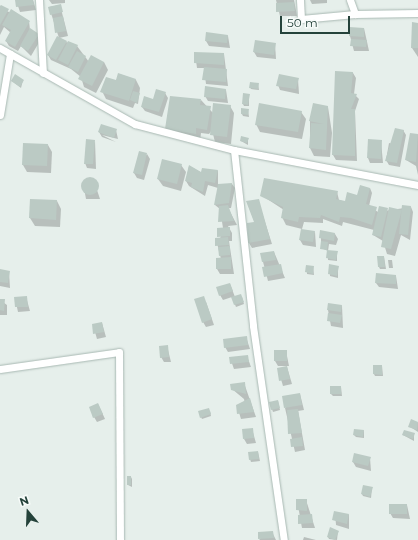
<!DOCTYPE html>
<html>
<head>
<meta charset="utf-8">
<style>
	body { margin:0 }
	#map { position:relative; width:418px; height:540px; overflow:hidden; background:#e6efeb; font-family:Montserrat,sans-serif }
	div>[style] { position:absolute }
	.shadow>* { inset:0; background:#0003 }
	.building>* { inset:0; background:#bbcac4 }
	.round { border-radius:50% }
	.roads { filter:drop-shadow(0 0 1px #a8b8b2) drop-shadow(0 0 1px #a8b8b2) }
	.street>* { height:7px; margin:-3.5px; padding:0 3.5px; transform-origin:3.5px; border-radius:3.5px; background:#fff }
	span { translate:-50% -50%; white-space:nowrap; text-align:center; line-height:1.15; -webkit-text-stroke:3px #f7fbf9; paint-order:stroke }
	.north { position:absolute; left:8px; top:492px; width:40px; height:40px; -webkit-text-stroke:3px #f7fbf9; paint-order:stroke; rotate:341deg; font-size:11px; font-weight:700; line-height:16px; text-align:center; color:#24423a }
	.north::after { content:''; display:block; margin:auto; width:14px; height:18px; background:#24423a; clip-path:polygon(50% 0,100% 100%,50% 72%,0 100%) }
	.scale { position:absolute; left:280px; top:16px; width:70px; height:18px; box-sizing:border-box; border:2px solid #24423a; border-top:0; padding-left:5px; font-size:12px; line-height:14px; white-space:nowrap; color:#24423a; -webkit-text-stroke:3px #f7fbf9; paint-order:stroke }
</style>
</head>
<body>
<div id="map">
	<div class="shadow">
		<i style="clip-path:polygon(16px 0,33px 0,36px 10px,20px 12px)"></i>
		<i style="clip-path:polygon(49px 0,65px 0,65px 3px,52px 4px)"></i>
		<i style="clip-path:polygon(294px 0,297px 16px,280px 16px,276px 0)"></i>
		<i style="clip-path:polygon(310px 0,327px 0,327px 3px,312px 4px)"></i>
		<i style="clip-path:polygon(60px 5px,68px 36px,59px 38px,49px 7px)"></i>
		<i style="clip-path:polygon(0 8px,29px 21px,30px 30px,41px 39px,31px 56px,21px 46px,18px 51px,9px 46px,6px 41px,11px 33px,4px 27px,0 35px)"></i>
		<i style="clip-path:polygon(418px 24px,418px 57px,412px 48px)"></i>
		<i style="clip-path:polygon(364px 28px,369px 51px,354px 51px,350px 36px)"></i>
		<i style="clip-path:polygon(228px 36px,230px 48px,209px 46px,206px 41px)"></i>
		<i style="clip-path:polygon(66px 42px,77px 46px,89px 62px,104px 62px,108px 70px,96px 93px,84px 87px,81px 77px,71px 69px,51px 60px,48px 55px)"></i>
		<i style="clip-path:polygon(275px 44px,276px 59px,257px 57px,254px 52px)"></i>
		<i style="clip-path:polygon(195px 53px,224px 54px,228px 86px,206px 84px,204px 68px,197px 68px)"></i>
		<i style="clip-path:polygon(336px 72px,353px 73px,356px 78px,354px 94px,359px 99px,355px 111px,357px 161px,336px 160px,333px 155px)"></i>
		<i style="clip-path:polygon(119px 74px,136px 80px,140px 88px,138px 104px,135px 103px,133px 108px,106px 99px,102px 91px,116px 81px)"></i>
		<i style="clip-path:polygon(298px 79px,299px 94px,280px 90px,278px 85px)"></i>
		<i style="clip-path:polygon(23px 80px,21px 88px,12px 81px)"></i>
		<i style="clip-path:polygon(258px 84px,259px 90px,251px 89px,250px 87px)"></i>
		<i style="clip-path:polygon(226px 90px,228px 103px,208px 101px,205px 96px)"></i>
		<i style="clip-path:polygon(165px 93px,168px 98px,162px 117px,145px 111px,142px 107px)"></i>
		<i style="clip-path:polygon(249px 94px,249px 106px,244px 106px,243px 104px)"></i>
		<i style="clip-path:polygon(201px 100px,213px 113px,230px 106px,234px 113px,231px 144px,215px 142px,212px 130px,209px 134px,201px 133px,200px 141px,169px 134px)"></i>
		<i style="clip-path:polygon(328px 107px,332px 133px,330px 157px,314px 156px,310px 148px,310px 121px)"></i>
		<i style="clip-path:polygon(248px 110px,249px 117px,243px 116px,242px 114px)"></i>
		<i style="clip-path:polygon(301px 112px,306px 119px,302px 139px,260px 132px,256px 124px)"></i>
		<i style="clip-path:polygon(116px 130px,118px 139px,102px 135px,116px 142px,102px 137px,99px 132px)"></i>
		<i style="clip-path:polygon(403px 130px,406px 135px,400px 167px,389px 165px,386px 160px,389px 143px,393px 144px)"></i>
		<i style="clip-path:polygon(411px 134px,418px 135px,418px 175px,416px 166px,406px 160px)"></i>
		<i style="clip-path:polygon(248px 139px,248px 145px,241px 141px)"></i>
		<i style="clip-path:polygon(95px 141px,96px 169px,87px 168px,85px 163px)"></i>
		<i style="clip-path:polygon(381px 141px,383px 163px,370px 163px,368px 158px)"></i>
		<i style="clip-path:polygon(48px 145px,52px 152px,51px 173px,27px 172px,23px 165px)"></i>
		<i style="clip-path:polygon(147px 154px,150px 159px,144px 180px,137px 178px,134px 173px)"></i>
		<i style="clip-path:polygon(181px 165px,186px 172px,181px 191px,163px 186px,158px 179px)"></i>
		<i style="clip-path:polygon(189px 166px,202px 173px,218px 171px,218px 185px,232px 184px,235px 188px,231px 208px,228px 208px,237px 225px,228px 226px,232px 233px,232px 241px,229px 241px,234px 274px,220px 274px,217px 269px,221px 259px,216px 239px,220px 239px,223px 228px,220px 209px,215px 205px,218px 188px,208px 185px,205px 196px,189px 186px,186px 181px)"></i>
		<i style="clip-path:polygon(87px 178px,93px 178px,100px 199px,86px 199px,83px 183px,87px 182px)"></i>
		<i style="clip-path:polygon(370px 188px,372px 193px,369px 206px,378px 212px,411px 207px,413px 212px,410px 240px,401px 235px,395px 256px,387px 254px,383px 241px,373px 235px,374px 230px,343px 222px,342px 226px,323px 219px,323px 223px,304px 222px,302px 229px,286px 225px,282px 217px,284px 210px,261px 195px,337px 192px,339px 200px,346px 202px)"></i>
		<i style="clip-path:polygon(258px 200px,272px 244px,252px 248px,249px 243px,255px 223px,247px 202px)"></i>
		<i style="clip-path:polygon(57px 201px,61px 209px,60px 227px,35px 226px,30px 218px)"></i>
		<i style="clip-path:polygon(321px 231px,335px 234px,338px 239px,336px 245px,329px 244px,328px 251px,337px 252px,337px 261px,328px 260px,328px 251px,321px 248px)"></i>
		<i style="clip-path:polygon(315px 232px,316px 247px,303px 245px,300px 240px)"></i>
		<i style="clip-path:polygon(274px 252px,285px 278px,268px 281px,261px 254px)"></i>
		<i style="clip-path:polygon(384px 257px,386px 269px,380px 269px,379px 267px)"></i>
		<i style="clip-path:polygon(388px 260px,392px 260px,393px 268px,389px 268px)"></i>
		<i style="clip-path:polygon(307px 266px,313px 267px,314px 275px,307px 274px)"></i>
		<i style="clip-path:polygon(330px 266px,338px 267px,338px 278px,330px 276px)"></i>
		<i style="clip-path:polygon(0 270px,9px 272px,10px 288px,0 286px)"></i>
		<i style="clip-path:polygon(396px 276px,398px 289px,379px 287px,376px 283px)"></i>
		<i style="clip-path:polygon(230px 284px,235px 297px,242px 297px,244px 304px,236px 307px,232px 297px,223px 300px,220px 295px)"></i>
		<i style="clip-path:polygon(26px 297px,30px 311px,18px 312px,15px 298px)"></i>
		<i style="clip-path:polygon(0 300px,7px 305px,7px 315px,0 315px)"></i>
		<i style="clip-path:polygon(206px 302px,214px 325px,206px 327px,203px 322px)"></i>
		<i style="clip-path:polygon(342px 306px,343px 328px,331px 326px,328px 310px)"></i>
		<i style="clip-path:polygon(102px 323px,106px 337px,97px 339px,93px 325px)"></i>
		<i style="clip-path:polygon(246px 337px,250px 349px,228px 352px,225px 347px)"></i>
		<i style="clip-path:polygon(167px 346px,171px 362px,164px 362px,161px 357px)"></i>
		<i style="clip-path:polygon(286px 351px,289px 366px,278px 366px,275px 361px)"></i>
		<i style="clip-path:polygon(247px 356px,251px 367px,234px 369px,230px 358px)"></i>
		<i style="clip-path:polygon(382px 366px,383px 376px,375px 376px,374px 374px)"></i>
		<i style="clip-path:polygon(287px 367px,292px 384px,283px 386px,278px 369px)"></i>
		<i style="clip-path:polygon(244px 383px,256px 417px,241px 419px,237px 406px,245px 404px,244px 399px,232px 389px)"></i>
		<i style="clip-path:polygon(341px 387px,342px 396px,333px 396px,331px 394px)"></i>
		<i style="clip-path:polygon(300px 394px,304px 410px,298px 411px,305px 450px,295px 452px,285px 408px)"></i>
		<i style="clip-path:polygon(278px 401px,280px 410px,273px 412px,272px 409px)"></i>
		<i style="clip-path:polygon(98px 404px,105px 419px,97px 422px,94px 417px)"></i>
		<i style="clip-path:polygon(210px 411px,211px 416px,202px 419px,201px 417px)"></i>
		<i style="clip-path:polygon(412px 421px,418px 423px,418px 432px,409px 426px)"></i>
		<i style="clip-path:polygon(252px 429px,256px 443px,247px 444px,244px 439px)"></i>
		<i style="clip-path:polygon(364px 431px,364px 438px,356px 437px,354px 435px)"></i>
		<i style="clip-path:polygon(414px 434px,414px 441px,403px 435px)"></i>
		<i style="clip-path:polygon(258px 452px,260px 461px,251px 462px,250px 459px)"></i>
		<i style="clip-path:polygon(370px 458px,371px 471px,356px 467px,353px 462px)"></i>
		<i style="clip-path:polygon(131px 477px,132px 479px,132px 487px,128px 485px)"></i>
		<i style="clip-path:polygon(372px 488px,371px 498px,363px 496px,362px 494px)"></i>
		<i style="clip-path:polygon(297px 500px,306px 500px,315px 528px,302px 528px)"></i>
		<i style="clip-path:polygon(407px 505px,410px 519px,393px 518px,390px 513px)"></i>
		<i style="clip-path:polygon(335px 512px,349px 515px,349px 529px,336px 525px)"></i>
		<i style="clip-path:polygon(338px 531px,337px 540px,329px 539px,328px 537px)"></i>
		<i style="clip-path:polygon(272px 532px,276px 540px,260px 540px,259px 539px)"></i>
		<i style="clip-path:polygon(304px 537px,316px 540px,303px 540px)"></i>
	</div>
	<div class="building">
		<i style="clip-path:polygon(15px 0,33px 0,34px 5px,16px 7px)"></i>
		<i style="clip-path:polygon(294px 2px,295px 11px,276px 12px,276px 3px)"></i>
		<i style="clip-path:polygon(61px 4px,63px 12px,50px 15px,48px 7px)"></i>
		<i style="clip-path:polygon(1px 5px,9px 9px,0 25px,0 6px)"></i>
		<i style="clip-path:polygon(11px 9px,30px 21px,15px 47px,5px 41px,11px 30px,2px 25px)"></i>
		<i style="clip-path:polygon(63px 16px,66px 31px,55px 33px,53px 18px)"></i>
		<i style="clip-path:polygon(412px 22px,418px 23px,418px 48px,411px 48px)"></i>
		<i style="clip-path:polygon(349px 27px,364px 28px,364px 37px,349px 36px)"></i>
		<i style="clip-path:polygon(30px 28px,39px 34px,28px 51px,20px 46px)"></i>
		<i style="clip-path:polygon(206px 32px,228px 35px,227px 43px,205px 41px)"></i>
		<i style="clip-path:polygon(57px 36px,67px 41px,56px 60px,47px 55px)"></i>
		<i style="clip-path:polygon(351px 39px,367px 40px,366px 47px,350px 46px)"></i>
		<i style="clip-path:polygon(255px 40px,276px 43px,274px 55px,253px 52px)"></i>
		<i style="clip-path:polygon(68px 41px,78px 45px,68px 65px,58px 60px)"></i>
		<i style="clip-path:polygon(77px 51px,86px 56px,78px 72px,68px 67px)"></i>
		<i style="clip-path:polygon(194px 52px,224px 53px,224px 65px,194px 63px)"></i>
		<i style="clip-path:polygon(91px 55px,104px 62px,92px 86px,78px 79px)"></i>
		<i style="clip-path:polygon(204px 67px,227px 69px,226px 82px,202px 80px)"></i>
		<i style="clip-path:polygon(335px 71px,353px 72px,351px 93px,357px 94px,351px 109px,355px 109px,355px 156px,332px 155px)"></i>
		<i style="clip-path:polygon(118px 73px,136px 79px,129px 101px,100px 92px,106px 77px,116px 80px)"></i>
		<i style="clip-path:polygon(15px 74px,24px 80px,20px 87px,11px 81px)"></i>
		<i style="clip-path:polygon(279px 74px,299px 78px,296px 89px,276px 86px)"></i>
		<i style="clip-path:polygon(250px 82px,259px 83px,258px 89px,249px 88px)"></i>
		<i style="clip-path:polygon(205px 86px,226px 89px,225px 99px,204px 97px)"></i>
		<i style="clip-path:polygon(156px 89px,166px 92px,159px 112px,141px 107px,144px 96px,153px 99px)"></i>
		<i style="clip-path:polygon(133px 91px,140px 93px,137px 103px,130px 100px)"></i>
		<i style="clip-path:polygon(243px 93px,250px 94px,248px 105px,242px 104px)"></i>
		<i style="clip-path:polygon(170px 96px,201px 99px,200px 105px,211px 106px,207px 130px,196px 128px,196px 134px,165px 129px)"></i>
		<i style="clip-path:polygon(213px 103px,231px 105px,227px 137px,210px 135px)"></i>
		<i style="clip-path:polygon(259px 103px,302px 111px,298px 132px,255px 125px)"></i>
		<i style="clip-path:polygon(313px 103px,328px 106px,326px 150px,309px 148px,311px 123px,324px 124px,309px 121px)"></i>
		<i style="clip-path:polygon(241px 108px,249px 109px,248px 115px,241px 114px)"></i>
		<i style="clip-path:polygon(101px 124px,117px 129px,114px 138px,98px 132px)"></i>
		<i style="clip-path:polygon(395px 128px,404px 130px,397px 163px,385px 161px)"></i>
		<i style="clip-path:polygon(410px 133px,418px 134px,416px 162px,405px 160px)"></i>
		<i style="clip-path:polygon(241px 136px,249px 138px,247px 143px,240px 141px)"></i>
		<i style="clip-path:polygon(86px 139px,95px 140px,93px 164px,84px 164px)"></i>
		<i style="clip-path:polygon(368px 139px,382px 140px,381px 159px,367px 158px)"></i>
		<i style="clip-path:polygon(23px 143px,48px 144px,47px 166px,22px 165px)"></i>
		<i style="clip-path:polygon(139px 151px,147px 153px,142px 175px,133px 173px)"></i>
		<i style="clip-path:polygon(162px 159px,182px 164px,177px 184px,157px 179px)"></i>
		<i style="clip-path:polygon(189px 165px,201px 172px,202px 168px,218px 170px,215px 183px,205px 181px,203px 192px,191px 187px,192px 183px,185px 181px)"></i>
		<i class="round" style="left:81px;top:177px;width:18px;height:18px"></i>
		<i style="clip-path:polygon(264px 178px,338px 191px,336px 199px,345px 201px,347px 192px,357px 195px,360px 185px,370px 188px,366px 204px,377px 207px,372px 225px,351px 218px,340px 217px,339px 222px,321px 215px,320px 218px,299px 217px,298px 222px,281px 218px,283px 207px,260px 196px)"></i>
		<i style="clip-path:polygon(232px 183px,229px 203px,214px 205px,218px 184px)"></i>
		<i style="clip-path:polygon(30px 199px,57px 200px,56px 220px,29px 218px)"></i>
		<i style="clip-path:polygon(259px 199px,270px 239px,248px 243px,247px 223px,254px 222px,246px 201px)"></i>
		<i style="clip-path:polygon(228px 205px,234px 221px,218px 222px,219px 206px)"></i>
		<i style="clip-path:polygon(402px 205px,411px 206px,408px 235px,399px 234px)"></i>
		<i style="clip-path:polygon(379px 206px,388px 208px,381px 237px,372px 235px)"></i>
		<i style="clip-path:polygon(389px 207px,402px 210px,391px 249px,381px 247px)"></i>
		<i style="clip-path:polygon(230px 227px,230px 236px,217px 237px,217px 228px)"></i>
		<i style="clip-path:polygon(301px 229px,315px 231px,313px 242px,299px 240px)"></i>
		<i style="clip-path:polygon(320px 230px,335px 233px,334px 241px,319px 238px)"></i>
		<i style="clip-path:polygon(228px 237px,229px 245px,215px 246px,215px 238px)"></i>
		<i style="clip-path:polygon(321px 241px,328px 242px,327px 250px,320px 249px)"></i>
		<i style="clip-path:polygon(230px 246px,230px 255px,219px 256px,218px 247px)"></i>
		<i style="clip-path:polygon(327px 250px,338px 251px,336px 260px,326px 258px)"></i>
		<i style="clip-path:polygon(274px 251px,276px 260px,262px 262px,260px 253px)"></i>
		<i style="clip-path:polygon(377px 256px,384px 256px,385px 267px,378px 267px)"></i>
		<i style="clip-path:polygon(231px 257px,231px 269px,216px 269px,216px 258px)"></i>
		<i style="clip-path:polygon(281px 264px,283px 273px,264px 277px,262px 267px)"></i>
		<i style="clip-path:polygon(329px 264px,339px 266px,337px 276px,328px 274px)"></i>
		<i style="clip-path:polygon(306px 265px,314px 266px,313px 274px,305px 272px)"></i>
		<i style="clip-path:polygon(0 269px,10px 271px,8px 283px,0 282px)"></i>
		<i style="clip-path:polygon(376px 273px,396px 275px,396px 284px,375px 283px)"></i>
		<i style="clip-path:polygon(230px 283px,233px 291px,219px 296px,216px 287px)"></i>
		<i style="clip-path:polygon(241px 294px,244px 302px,234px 305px,231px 297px)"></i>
		<i style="clip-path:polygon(27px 296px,28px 307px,15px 307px,14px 297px)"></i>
		<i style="clip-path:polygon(204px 296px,212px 319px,202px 323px,194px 299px)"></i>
		<i style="clip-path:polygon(0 299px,5px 299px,4px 311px,0 310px)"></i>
		<i style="clip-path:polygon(328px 303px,342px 305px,341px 312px,327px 310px)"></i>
		<i style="clip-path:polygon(328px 313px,342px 315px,340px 323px,327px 321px)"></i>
		<i style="clip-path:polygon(102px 322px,104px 332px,93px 334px,92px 324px)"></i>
		<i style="clip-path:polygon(247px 336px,248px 345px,224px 348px,223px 339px)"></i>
		<i style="clip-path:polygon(168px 345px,169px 357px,160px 358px,159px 346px)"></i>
		<i style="clip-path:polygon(274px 350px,287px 350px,287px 361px,274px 361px)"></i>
		<i style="clip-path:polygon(248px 355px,249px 362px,230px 364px,229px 357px)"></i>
		<i style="clip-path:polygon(373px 365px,382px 365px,382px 375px,373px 374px)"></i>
		<i style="clip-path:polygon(287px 366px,290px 379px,279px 381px,277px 368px)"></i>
		<i style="clip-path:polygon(245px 382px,246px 394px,231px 390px,230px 384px)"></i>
		<i style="clip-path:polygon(330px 386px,341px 386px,341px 394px,330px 394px)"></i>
		<i style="clip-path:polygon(300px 393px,302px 405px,284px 408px,282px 396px)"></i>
		<i style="clip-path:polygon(250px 398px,254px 412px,237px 414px,236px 405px)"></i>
		<i style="clip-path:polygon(278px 400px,280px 408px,271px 410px,269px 402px)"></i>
		<i style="clip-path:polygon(98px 403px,103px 414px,93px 418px,89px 407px)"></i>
		<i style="clip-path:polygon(209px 408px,211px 414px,200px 418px,198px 411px)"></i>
		<i style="clip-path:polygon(298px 409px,302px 433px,288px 434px,287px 410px)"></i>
		<i style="clip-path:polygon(411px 419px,418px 422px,417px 430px,408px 427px)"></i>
		<i style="clip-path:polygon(253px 428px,254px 438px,243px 439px,242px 429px)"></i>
		<i style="clip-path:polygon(354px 429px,364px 430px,363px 437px,353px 435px)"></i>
		<i style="clip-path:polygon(404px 430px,415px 433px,413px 439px,402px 435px)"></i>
		<i style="clip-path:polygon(302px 437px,303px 446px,291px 447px,290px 439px)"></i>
		<i style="clip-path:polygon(258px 451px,259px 459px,249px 460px,248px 452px)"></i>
		<i style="clip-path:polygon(354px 453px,371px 457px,368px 466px,352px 462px)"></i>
		<i style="clip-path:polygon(127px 476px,131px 476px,131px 485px,127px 485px)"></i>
		<i style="clip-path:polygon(363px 485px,373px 487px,370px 497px,361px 494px)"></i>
		<i style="clip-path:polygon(296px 499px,307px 499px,307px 511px,296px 510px)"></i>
		<i style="clip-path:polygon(389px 504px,407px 504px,407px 514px,389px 514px)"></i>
		<i style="clip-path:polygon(334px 511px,349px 514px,347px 524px,332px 520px)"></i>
		<i style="clip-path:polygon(312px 514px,313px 523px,298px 524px,298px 515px)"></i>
		<i style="clip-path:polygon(330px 527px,339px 531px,335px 540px,327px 537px)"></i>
		<i style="clip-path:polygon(273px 531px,274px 538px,258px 539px,258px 532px)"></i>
	</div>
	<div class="roads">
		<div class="street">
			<i style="left:39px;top:0;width:73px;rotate:86.9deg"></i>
			<i style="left:300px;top:0;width:19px;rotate:87deg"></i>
			<i style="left:301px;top:19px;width:54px;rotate:-5.3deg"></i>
			<i style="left:350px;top:0;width:15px;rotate:70deg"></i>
			<i style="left:355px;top:14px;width:63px;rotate:-0.9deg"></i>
			<i style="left:0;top:48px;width:155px;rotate:29.4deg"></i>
			<i style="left:135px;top:124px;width:102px;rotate:14.7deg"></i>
			<i style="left:234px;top:150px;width:187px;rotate:10.8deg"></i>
			<i style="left:0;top:115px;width:62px;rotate:-80.7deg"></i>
			<i style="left:234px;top:150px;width:177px;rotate:83.8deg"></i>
			<i style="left:253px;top:326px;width:216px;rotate:81.8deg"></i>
			<i style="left:0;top:369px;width:120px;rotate:-8.1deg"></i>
			<i style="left:119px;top:352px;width:188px;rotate:89.7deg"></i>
		</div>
	</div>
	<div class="north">N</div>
	<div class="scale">50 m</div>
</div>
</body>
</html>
